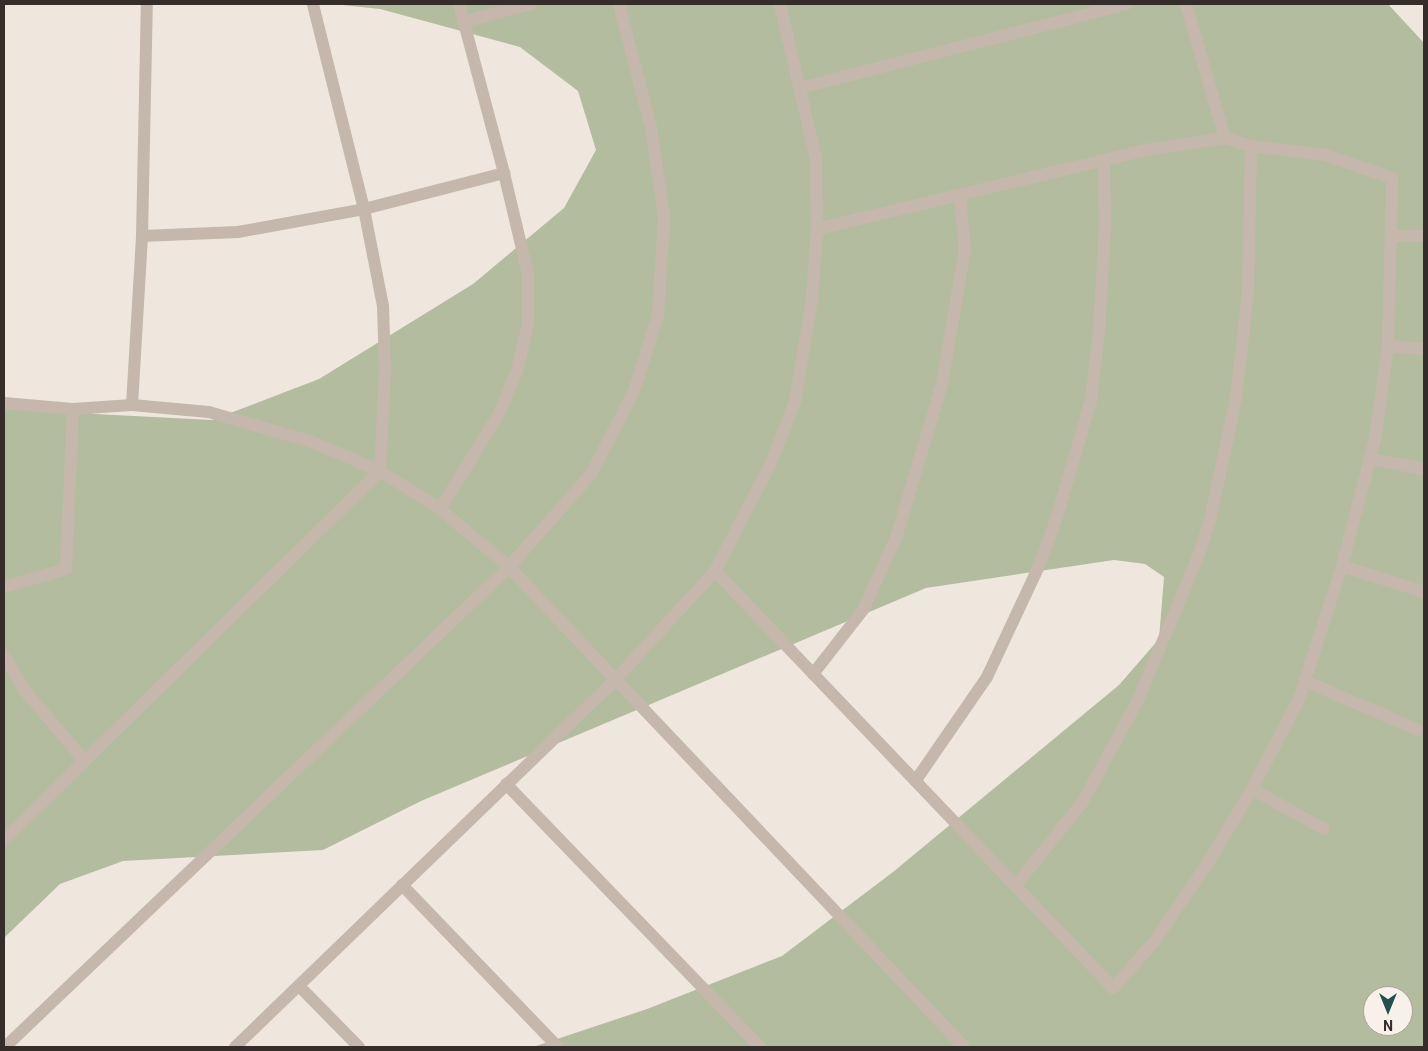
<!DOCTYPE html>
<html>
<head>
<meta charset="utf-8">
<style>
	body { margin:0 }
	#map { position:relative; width:1428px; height:1051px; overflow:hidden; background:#efe7de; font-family:Roboto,sans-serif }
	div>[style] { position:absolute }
	.green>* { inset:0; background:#b4bca0 }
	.minor>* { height:12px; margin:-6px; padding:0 6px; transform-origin:6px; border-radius:6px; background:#c6b7ac }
	.tertiary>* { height:12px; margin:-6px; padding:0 6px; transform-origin:6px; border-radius:6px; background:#c6b7ac }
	span { translate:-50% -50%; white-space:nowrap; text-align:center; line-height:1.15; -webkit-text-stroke:4px #f7f1ea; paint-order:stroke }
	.frame { position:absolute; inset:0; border:5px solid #352d2a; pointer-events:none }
	.north { position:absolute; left:1363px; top:986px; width:50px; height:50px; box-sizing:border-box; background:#f7f1ea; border:1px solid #a9a39d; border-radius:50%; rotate:180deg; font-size:14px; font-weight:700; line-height:20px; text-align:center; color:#352d2a }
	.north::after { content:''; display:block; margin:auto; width:18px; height:22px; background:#244f51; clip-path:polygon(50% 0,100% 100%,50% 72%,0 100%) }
</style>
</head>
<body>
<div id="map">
	<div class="green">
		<i style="clip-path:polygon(evenodd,333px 4px,1388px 4px,1424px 43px,1424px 1047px,533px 1047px,647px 1009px,782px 956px,893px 872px,1119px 685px,1159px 639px,1164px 577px,1145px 564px,1114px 560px,926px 588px,421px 801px,323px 850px,123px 861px,60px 884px,4px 938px,4px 398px,95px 414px,212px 420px,319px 379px,473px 284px,564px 208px,596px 150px,578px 91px,520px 47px,380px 9px,333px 4px,1373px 996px,1403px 996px,1403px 1026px,1373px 1026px,1373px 996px)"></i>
	</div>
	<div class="minor">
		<i style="left:1186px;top:4px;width:140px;rotate:73.8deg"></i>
		<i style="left:463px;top:22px;width:70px;rotate:-14.8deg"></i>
		<i style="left:800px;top:88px;width:337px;rotate:-14.4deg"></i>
		<i style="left:142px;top:236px;width:96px;rotate:-2.4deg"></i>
		<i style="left:238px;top:232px;width:128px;rotate:-10.3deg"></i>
		<i style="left:364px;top:209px;width:145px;rotate:-14.4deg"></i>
		<i style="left:504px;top:173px;width:175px;rotate:-104.9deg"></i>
		<i style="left:1391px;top:236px;width:33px"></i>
		<i style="left:1388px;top:346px;width:36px;rotate:5deg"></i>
		<i style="left:4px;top:403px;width:69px;rotate:5deg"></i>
		<i style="left:73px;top:409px;width:59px;rotate:-3.9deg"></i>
		<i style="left:132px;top:405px;width:77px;rotate:5.2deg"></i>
		<i style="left:209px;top:412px;width:107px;rotate:16.2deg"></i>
		<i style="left:312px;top:442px;width:74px;rotate:23.1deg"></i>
		<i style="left:380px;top:471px;width:71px;rotate:32.3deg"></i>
		<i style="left:440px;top:509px;width:90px;rotate:40deg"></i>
		<i style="left:509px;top:567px;width:661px;rotate:46.53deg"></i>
		<i style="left:132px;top:405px;width:169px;rotate:-86.6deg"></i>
		<i style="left:142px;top:236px;width:232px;rotate:-88.8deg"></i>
		<i style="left:1370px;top:459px;width:55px;rotate:10.5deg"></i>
		<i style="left:440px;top:509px;width:112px;rotate:-58.2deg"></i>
		<i style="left:499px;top:414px;width:47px;rotate:-67.3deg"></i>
		<i style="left:517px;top:371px;width:49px;rotate:-77.1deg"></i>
		<i style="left:528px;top:323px;width:49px;rotate:-90deg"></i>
		<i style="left:528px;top:274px;width:104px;rotate:-103.4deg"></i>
		<i style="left:1342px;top:566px;width:86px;rotate:17.6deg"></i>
		<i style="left:715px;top:571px;width:576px;rotate:46.34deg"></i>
		<i style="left:1113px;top:988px;width:62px;rotate:-48.3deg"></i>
		<i style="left:1154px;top:942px;width:98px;rotate:-55.8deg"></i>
		<i style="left:1209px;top:861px;width:84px;rotate:-59.2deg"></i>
		<i style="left:1252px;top:789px;width:102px;rotate:-62.4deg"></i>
		<i style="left:1299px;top:699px;width:140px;rotate:-72.1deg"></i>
		<i style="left:1342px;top:566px;width:131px;rotate:-75.4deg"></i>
		<i style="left:1375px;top:439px;width:94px;rotate:-82deg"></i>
		<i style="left:1388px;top:346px;width:168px;rotate:-88.6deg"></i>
		<i style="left:1392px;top:178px;width:70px;rotate:-160.8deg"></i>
		<i style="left:1326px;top:155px;width:76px;rotate:-173.2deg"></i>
		<i style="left:1251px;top:146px;width:27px;rotate:-163deg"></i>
		<i style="left:1225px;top:138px;width:80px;rotate:171.4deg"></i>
		<i style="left:1146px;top:150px;width:338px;rotate:166.5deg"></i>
		<i style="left:4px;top:587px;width:65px;rotate:-16.2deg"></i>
		<i style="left:66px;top:569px;width:160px;rotate:-87.5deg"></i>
		<i style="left:4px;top:655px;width:42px;rotate:59.7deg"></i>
		<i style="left:25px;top:691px;width:89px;rotate:49.5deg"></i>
		<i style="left:813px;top:674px;width:81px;rotate:-52deg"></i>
		<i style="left:863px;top:610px;width:79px;rotate:-65.4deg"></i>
		<i style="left:896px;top:538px;width:161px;rotate:-73.4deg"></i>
		<i style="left:942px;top:384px;width:136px;rotate:-80.3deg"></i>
		<i style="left:965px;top:250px;width:54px;rotate:-95.3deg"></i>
		<i style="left:1305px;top:681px;width:123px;rotate:23.4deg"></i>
		<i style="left:916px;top:780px;width:125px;rotate:-55.4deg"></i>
		<i style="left:987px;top:677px;width:120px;rotate:-64.9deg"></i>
		<i style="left:1038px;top:568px;width:54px;rotate:-69.6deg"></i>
		<i style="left:1057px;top:517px;width:122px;rotate:-73.8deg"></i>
		<i style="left:1091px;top:400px;width:68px;rotate:-83.3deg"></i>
		<i style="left:1099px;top:332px;width:108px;rotate:-86.8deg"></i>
		<i style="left:1105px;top:224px;width:62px;rotate:-90.9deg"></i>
		<i style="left:506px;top:784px;width:366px;rotate:46deg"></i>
		<i style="left:1252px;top:789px;width:82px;rotate:29.1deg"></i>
		<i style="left:4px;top:840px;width:527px;rotate:-44.46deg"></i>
		<i style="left:380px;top:471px;width:102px;rotate:-87.2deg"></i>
		<i style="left:385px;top:369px;width:63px;rotate:-91.8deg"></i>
		<i style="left:383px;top:306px;width:99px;rotate:-101.1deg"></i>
		<i style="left:364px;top:209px;width:211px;rotate:-104deg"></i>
		<i style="left:402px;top:885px;width:225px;rotate:46.1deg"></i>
		<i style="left:1016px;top:885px;width:105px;rotate:-51.2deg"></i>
		<i style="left:1082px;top:803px;width:115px;rotate:-61.4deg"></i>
		<i style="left:1137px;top:702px;width:163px;rotate:-67.2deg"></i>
		<i style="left:1200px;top:552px;width:39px;rotate:-73deg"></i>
		<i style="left:1211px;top:515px;width:120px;rotate:-77.9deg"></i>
		<i style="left:1236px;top:398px;width:107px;rotate:-83.5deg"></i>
		<i style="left:1248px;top:292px;width:146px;rotate:-88.8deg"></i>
		<i style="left:300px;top:987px;width:84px;rotate:45.5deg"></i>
		<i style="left:235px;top:1047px;width:527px;rotate:-44deg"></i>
		<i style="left:614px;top:681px;width:149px;rotate:-47.4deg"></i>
		<i style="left:715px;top:571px;width:122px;rotate:-62.6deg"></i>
		<i style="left:771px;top:463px;width:66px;rotate:-68.8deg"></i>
		<i style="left:795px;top:401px;width:103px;rotate:-80.5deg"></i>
		<i style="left:812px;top:299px;width:70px;rotate:-85.9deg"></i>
		<i style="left:817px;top:229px;width:70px;rotate:-90.8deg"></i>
		<i style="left:816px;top:159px;width:159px;rotate:-103.1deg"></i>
	</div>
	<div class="tertiary">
		<i style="left:5px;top:1047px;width:696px;rotate:-43.6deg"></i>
		<i style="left:509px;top:567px;width:124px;rotate:-48.6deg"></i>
		<i style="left:591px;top:474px;width:93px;rotate:-62.6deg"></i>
		<i style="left:634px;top:391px;width:80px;rotate:-72.5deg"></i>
		<i style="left:658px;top:315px;width:99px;rotate:-86.5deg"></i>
		<i style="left:664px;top:216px;width:89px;rotate:-98.4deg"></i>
		<i style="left:651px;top:128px;width:128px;rotate:-104.5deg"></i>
	</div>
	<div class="frame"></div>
	<div class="north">N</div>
</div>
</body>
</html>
